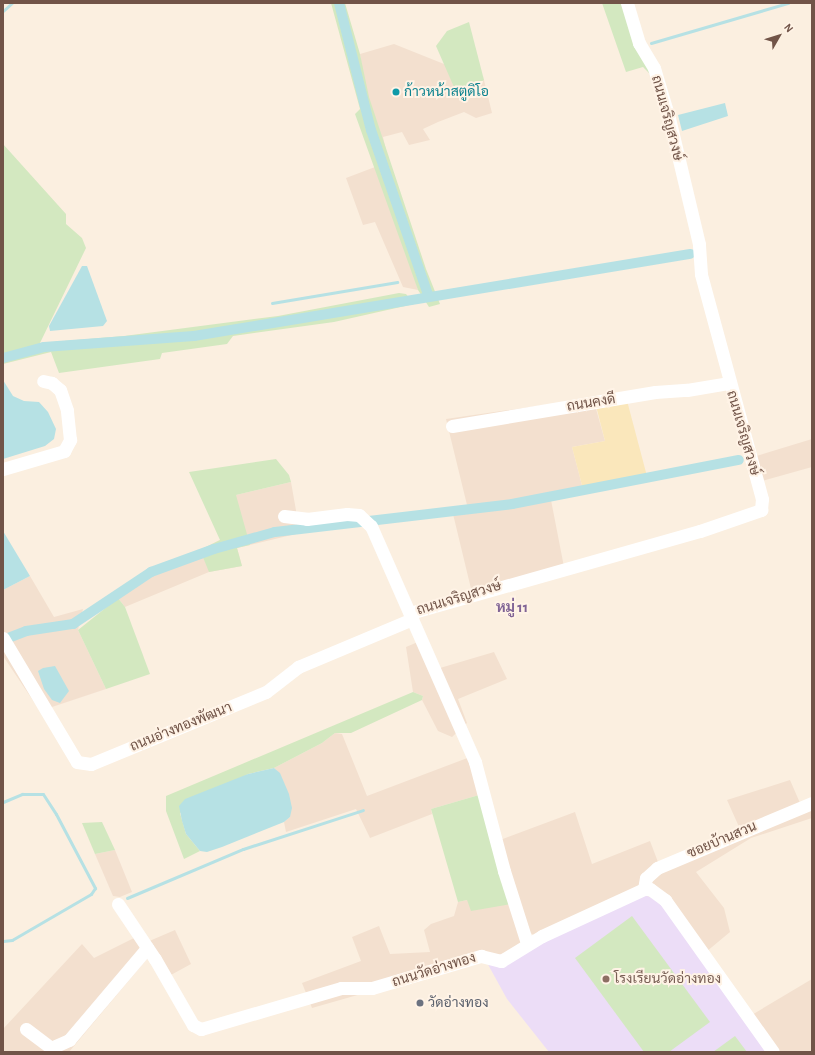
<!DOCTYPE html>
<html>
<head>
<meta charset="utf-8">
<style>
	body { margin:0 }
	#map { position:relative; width:815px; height:1055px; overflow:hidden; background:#fbefe0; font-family:"Alegreya Sans",Sarabun,sans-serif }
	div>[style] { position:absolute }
	.residential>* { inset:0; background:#f3e0cf }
	.education>* { inset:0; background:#ecddf7 }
	.green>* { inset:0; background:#d3e8c0 }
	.sand>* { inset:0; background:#fae7bb }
	.water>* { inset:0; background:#b6e1e4 }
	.stream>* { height:3px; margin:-1.5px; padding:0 1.5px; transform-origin:1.5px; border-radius:1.5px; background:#b6e1e4 }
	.canal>* { height:10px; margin:-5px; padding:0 5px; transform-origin:5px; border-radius:5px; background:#b6e1e4 }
	.minor>* { height:13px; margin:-6.5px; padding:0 6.5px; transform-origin:6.5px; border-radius:6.5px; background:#fff }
	.dots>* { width:11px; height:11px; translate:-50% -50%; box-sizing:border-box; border:2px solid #fff3e6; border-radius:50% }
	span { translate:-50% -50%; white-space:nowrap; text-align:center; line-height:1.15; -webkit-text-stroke:4px #fff3e6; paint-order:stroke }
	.culture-label { font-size:14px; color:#0d838f }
	.left { translate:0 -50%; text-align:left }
	.street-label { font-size:14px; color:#715448 }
	.education-label { font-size:14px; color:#785e54 }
	.worship-label { font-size:14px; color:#5b616d }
	.neighbourhood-label { font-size:15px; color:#806495; font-weight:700 }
	.frame { position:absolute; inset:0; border:4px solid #715448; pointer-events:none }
	.north { position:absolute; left:759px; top:16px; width:40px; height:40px; -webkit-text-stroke:3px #fff3e6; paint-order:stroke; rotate:51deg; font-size:11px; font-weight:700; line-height:16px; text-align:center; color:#715448 }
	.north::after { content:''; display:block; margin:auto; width:14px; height:18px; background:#715448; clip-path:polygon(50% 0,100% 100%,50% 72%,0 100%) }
</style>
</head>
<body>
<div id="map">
	<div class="residential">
		<i style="clip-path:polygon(394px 44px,484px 80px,492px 113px,476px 118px,464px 112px,438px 122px,423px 129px,430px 140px,409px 145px,402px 132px,383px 137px,418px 290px,403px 287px,375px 222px,363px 225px,346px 178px,375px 167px,360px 54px)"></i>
		<i style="clip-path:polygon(593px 398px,605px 441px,572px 447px,584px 493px,551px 500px,565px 572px,473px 597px,453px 514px,467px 505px,446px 419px)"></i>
		<i style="clip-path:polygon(812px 439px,812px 467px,762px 481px,753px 457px)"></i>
		<i style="clip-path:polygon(291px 482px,300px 533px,237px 548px,242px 566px,209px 572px,125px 607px,118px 598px,115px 592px,220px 540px,236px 495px)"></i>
		<i style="clip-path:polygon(30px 576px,54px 617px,83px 609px,78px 630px,106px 689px,40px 711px,3px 656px,3px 590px)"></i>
		<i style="clip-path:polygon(425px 639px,440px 668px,494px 652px,507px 679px,458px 699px,467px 723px,452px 737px,438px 731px,422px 700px,423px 696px,413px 692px,406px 647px)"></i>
		<i style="clip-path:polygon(335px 733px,342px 734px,367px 796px,470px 757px,479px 795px,431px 809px,432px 814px,370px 838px,356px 809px,286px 832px,284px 822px,290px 817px,280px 774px,274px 768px,322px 743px)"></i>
		<i style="clip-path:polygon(790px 780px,800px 803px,812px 798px,812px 818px,751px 838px,696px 872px,724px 908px,730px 932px,706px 952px,657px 888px,534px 935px,527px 931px,500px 840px,575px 812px,592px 864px,650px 841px,658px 862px,740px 829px,727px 800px)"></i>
		<i style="clip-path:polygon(115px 850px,132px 892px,120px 897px,113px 896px,95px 854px)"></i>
		<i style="clip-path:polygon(467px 900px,494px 906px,511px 904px,526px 947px,312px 1008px,302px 983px,361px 961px,352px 937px,379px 926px,390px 954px,430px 952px,424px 930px,431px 924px,454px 916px,458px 902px)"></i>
		<i style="clip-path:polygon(175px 930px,191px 964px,169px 976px,147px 959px,69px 1052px,3px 1052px,3px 1029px,82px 944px,94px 958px,142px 934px,147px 942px)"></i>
		<i style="clip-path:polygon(812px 979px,812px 1052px,768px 1052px,745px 1019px)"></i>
	</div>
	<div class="education">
		<i style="clip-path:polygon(643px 895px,658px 899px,768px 1052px,549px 1052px,507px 999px,485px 959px,536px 944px)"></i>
	</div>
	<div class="green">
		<i style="clip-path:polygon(331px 3px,345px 3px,360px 54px,369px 97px,426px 269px,440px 304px,429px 307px,418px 290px,355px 114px,360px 109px)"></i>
		<i style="clip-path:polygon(602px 3px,625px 3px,652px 76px,643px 67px,626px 72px)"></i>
		<i style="clip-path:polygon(469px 22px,484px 80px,457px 94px,436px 46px,447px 31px)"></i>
		<i style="clip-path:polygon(3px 144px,66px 214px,66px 224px,82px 238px,86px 248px,40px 343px,124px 336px,278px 316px,399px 293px,406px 294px,414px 304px,334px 322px,233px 336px,227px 344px,162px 353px,160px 359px,59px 373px,51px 352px,3px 364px)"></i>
		<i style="clip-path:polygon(276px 459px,289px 475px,291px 482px,236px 495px,250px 545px,237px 548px,242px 566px,209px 572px,200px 550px,220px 540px,189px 472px)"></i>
		<i style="clip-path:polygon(118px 598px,125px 607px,150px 674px,106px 689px,78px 630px)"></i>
		<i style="clip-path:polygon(413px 692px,423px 696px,422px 700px,351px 733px,335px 733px,322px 743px,274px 768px,248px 774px,180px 813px,186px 834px,200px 851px,184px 859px,166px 811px,166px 796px)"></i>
		<i style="clip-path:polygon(479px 795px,511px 904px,471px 911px,467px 900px,458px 902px,431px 809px)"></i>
		<i style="clip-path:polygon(102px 822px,115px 850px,95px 854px,82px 823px)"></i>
		<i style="clip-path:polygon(632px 916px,710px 1022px,669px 1052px,644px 1052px,575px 958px)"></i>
		<i style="clip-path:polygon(735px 1036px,747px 1052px,713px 1052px)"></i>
	</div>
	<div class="sand">
		<i style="clip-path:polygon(625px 393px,648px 480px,584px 493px,572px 447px,605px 441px,594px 398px)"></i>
	</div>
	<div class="water">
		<i style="clip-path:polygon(725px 103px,728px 116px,682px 131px,678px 115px)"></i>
		<i style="clip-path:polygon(82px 266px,87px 266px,107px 321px,103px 326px,50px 331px,49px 326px)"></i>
		<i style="clip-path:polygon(3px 380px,13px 396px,24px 401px,39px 402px,48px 412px,56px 429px,54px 439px,45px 446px,3px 459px)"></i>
		<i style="clip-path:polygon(3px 531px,30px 576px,3px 590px)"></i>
		<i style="clip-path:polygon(55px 666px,69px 691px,60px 703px,52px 700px,44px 689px,38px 671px,43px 668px)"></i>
		<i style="clip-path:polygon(274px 768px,280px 773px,289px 794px,292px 808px,290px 817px,284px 822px,222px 847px,207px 852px,200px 851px,186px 834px,182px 821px,179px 806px,185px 799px,248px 774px)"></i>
	</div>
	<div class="stream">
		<i style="left:3px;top:11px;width:12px;rotate:-42deg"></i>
		<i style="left:651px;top:43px;width:143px;rotate:-16.3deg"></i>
		<i style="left:272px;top:303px;width:127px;rotate:-9.5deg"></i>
		<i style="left:3px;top:802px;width:21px;rotate:-23deg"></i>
		<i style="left:22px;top:794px;width:21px"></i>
		<i style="left:43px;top:794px;width:24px;rotate:57deg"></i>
		<i style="left:56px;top:814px;width:84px;rotate:62.2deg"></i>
		<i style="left:95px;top:888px;width:7px;rotate:124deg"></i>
		<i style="left:91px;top:894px;width:91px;rotate:149.8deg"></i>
		<i style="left:12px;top:940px;width:9px;rotate:174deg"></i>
		<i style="left:127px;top:898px;width:126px;rotate:-22.9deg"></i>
		<i style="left:243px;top:849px;width:126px;rotate:-18deg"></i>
	</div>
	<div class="canal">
		<i style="left:339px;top:3px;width:131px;rotate:75.9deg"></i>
		<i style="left:371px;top:130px;width:175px;rotate:70.9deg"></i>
		<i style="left:3px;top:358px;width:42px;rotate:-15deg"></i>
		<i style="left:44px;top:347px;width:150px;rotate:-4.2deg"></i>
		<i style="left:194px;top:336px;width:503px;rotate:-9.39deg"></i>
		<i style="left:3px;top:640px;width:25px;rotate:-21deg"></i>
		<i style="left:26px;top:631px;width:48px;rotate:-8.5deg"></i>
		<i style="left:73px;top:624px;width:94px;rotate:-33.7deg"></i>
		<i style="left:151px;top:572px;width:67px;rotate:-20.1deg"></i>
		<i style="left:214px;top:549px;width:63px;rotate:-15.6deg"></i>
		<i style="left:275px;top:532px;width:239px;rotate:-6.7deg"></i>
		<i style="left:512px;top:504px;width:231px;rotate:-11deg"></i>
	</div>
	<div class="minor">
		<i style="left:452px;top:426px;width:206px;rotate:-9.5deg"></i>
		<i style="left:655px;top:392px;width:32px;rotate:-4deg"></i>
		<i style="left:687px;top:390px;width:43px;rotate:-9.5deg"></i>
		<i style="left:3px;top:469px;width:64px;rotate:-16.4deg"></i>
		<i style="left:64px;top:451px;width:13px;rotate:-61deg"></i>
		<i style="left:70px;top:440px;width:30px;rotate:-96deg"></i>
		<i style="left:67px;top:410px;width:21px;rotate:-109deg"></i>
		<i style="left:60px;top:390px;width:11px;rotate:-139deg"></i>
		<i style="left:52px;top:383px;width:9px;rotate:-167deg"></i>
		<i style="left:284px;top:516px;width:23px;rotate:7deg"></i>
		<i style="left:307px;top:519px;width:40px;rotate:-7.1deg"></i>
		<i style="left:347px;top:514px;width:12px;rotate:5deg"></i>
		<i style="left:359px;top:515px;width:16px;rotate:43deg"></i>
		<i style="left:371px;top:526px;width:258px;rotate:66.2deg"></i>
		<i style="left:475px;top:762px;width:113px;rotate:75.1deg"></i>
		<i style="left:504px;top:871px;width:76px;rotate:72.3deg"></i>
		<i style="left:410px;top:613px;width:301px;rotate:-15.8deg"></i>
		<i style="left:700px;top:531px;width:65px;rotate:-19deg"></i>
		<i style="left:761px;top:510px;width:11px;rotate:-85deg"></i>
		<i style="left:762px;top:499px;width:233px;rotate:-105.2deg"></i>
		<i style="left:701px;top:274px;width:30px;rotate:-94deg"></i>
		<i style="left:699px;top:244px;width:130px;rotate:-103.4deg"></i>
		<i style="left:669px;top:118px;width:52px;rotate:-106.7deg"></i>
		<i style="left:654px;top:68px;width:29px;rotate:-121deg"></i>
		<i style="left:639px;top:43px;width:42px;rotate:-106.7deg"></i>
		<i style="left:3px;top:638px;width:144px;rotate:59.2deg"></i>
		<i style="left:77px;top:762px;width:14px;rotate:8deg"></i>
		<i style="left:91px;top:764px;width:189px;rotate:-22.4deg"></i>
		<i style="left:266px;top:692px;width:41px;rotate:-38deg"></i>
		<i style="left:298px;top:667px;width:124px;rotate:-22.8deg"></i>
		<i style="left:644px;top:889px;width:11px;rotate:-80deg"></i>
		<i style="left:646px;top:878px;width:15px;rotate:-42deg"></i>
		<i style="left:657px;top:868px;width:168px;rotate:-22.8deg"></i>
		<i style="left:118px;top:904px;width:66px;rotate:56.1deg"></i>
		<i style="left:155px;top:959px;width:76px;rotate:60.1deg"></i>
		<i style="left:193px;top:1025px;width:9px;rotate:27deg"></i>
		<i style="left:201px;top:1029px;width:146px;rotate:-16.3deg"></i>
		<i style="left:341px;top:988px;width:31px"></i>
		<i style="left:372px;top:988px;width:114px;rotate:-16.4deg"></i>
		<i style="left:481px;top:956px;width:21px;rotate:14deg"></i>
		<i style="left:501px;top:961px;width:48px;rotate:-31.4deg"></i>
		<i style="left:542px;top:936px;width:112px;rotate:-24.7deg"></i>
		<i style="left:644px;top:889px;width:6px"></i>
		<i style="left:650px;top:889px;width:19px;rotate:36deg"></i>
		<i style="left:665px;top:900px;width:186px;rotate:54.6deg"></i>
		<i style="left:26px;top:1029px;width:31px;rotate:37deg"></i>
		<i style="left:51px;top:1048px;width:20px;rotate:-24deg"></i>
		<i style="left:69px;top:1040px;width:121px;rotate:-49.7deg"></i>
	</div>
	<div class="dots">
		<i style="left:396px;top:92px;background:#0f9aa8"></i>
		<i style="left:606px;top:979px;background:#8d6e63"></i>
		<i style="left:420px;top:1003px;background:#6b7280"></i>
	</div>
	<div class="culture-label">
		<span class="left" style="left:404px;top:92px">ก้าวหน้าสตูดิโอ</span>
	</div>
	<div class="street-label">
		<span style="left:667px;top:118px;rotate:75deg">ถนนเจริญสวงษ์</span>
		<span style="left:591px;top:403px;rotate:-9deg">ถนนคงดี</span>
		<span style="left:743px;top:433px;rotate:74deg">ถนนเจริญสวงษ์</span>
		<span style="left:459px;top:598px;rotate:-17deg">ถนนเจริญสวงษ์</span>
		<span style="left:181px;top:727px;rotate:-22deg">ถนนอ่างทองพัฒนา</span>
		<span style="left:722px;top:840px;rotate:-23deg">ซอยบ้านสวน</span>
		<span style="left:434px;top:970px;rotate:-17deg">ถนนวัดอ่างทอง</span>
	</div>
	<div class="education-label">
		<span class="left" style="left:614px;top:979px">โรงเรียนวัดอ่างทอง</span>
	</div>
	<div class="worship-label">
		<span class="left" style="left:428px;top:1003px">วัดอ่างทอง</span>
	</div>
	<div class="neighbourhood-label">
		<span style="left:512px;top:608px">หมู่ 11</span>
	</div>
	<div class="frame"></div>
	<div class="north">N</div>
</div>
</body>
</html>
